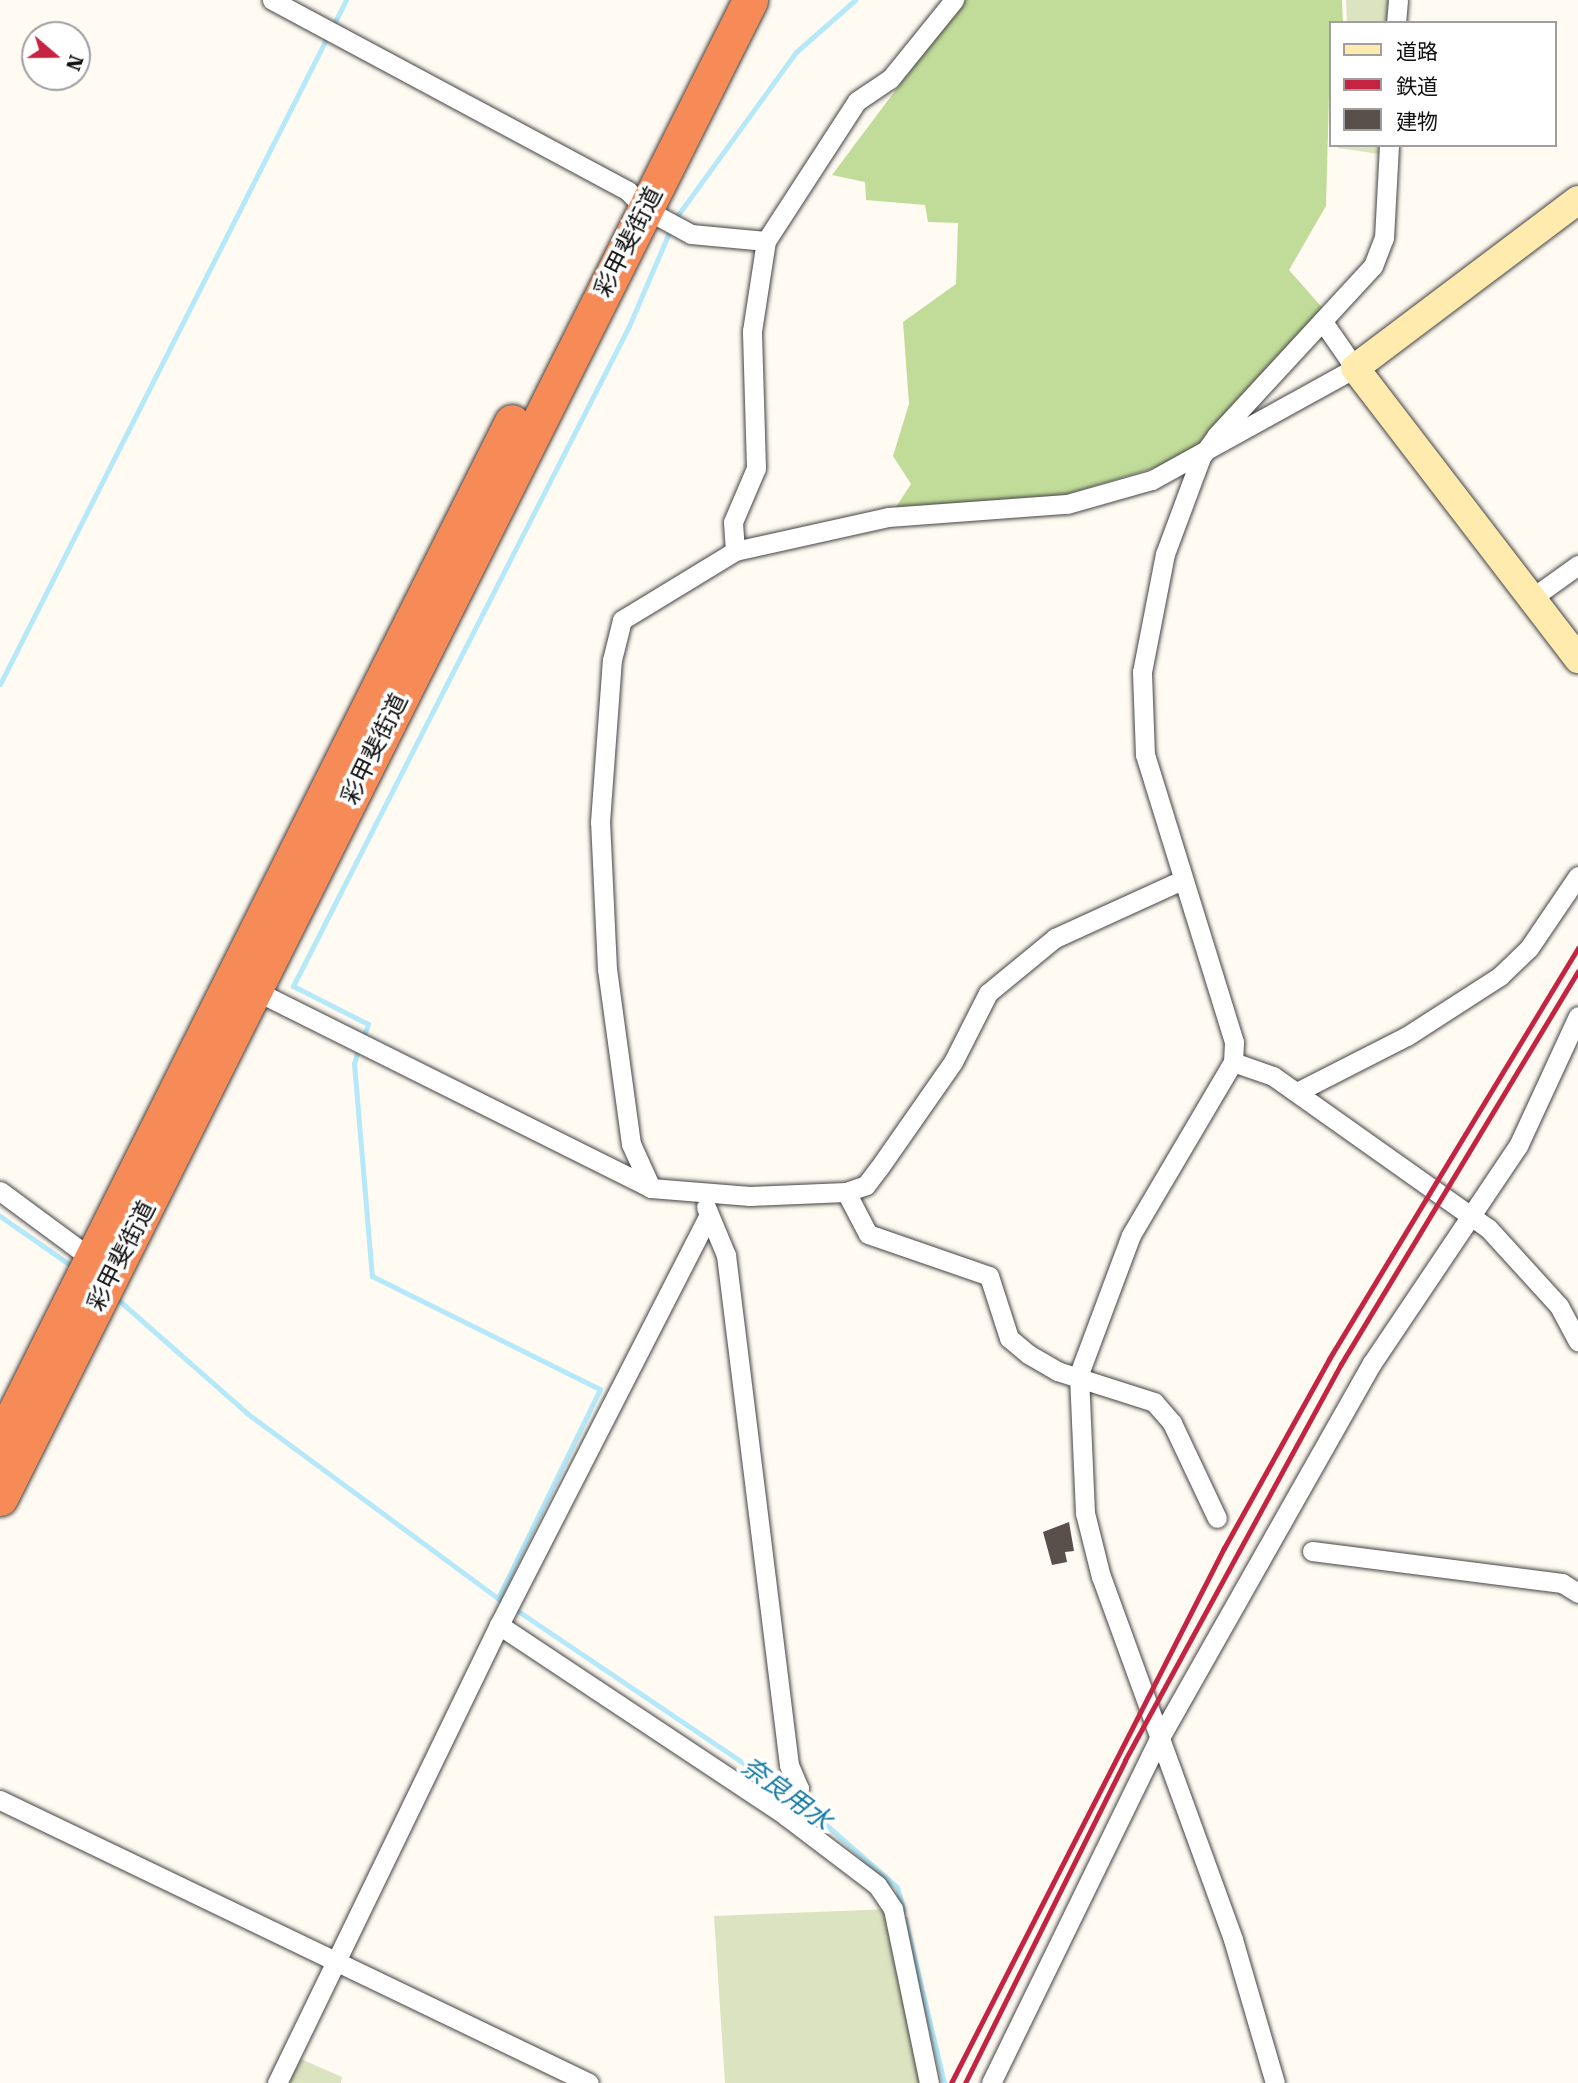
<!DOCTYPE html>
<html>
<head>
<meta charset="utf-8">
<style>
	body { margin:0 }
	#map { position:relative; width:1578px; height:2083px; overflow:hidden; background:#fffbf2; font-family:"Roboto Serif","Noto Sans JP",serif }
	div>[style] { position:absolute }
	.forest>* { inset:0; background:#c1dc99 }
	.cemetery>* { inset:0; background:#dce3c1 }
	.stream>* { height:5px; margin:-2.5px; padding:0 2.5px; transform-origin:2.5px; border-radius:2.5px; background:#b5e8f8 }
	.building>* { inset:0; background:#594f4b }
	.roads { filter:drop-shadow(0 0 2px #434343) drop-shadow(0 0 2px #434343) }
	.street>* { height:19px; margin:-9.5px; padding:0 9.5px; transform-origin:9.5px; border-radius:9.5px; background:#fff }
	.secondary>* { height:28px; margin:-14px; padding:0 14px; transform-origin:14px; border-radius:14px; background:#ffebad }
	.highway>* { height:35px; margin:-17.5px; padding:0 17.5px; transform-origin:17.5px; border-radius:17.5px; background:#f78b58 }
	.rail>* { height:5px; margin:-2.5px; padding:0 2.5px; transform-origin:2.5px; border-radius:2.5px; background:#c42341 }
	span { translate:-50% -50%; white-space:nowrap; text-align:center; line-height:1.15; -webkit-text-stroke:7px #fff; paint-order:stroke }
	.street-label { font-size:24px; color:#101010 }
	.water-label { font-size:26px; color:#147aa6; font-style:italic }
	.legend { position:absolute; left:1329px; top:21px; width:228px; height:126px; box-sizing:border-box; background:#fff; border:2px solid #9f9f9f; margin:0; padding:9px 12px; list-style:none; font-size:21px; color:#101010 }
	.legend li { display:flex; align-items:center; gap:14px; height:35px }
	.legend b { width:35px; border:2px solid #9f9f9f }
	.north { position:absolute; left:21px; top:21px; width:70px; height:70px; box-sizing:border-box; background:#fff; border:2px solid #9f9f9f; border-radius:50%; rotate:110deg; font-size:19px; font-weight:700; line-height:28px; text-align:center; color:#101010 }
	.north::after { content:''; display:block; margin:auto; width:24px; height:32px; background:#c42341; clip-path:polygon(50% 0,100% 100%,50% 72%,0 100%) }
</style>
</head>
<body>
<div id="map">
	<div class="forest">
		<i style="clip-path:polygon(963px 0,1342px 0,1343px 23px,1331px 23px,1326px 206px,1289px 270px,1327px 313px,1201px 454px,1061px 496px,896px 507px,911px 484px,893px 456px,909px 404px,903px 322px,956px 284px,958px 223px,928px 222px,925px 205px,866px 200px,865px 182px,832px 175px)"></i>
	</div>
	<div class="cemetery">
		<i style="clip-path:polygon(1346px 0,1392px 0,1390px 23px,1347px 23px)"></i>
		<i style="clip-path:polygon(1338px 145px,1379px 145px,1379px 154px,1338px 148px)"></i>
		<i style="clip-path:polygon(893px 1909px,929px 2083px,725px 2083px,714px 1916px)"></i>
		<i style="clip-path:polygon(301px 2059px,342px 2077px,341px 2083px,289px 2083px)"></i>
	</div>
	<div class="stream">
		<i style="left:675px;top:219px;width:206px;rotate:-54.1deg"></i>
		<i style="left:796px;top:52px;width:79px;rotate:-41.4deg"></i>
		<i style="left:0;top:684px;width:767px;rotate:-63.17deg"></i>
		<i style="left:363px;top:1038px;width:15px;rotate:-70deg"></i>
		<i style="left:368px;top:1024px;width:84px;rotate:-153.1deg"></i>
		<i style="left:293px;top:986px;width:741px;rotate:-63.02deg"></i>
		<i style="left:629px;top:326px;width:107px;rotate:-66.8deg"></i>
		<i style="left:359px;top:1047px;width:17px;rotate:107deg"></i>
		<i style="left:354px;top:1063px;width:214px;rotate:85.2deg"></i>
		<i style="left:372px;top:1276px;width:254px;rotate:26.4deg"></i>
		<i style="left:600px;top:1389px;width:233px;rotate:116deg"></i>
		<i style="left:0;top:1216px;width:89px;rotate:34.9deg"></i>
		<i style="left:115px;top:1297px;width:177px;rotate:41.3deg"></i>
		<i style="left:248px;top:1414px;width:313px;rotate:36.4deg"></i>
		<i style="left:512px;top:1607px;width:336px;rotate:34deg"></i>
		<i style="left:799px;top:1801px;width:130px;rotate:41.3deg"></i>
		<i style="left:897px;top:1887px;width:24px;rotate:75deg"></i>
		<i style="left:905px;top:1919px;width:169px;rotate:76.6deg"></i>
	</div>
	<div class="building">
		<i style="clip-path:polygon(1069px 1522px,1074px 1551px,1065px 1552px,1067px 1562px,1052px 1565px,1043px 1532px)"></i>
	</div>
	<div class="roads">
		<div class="street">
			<i style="left:272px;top:0;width:404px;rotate:28.2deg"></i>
			<i style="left:628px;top:191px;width:25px;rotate:47deg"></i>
			<i style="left:645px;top:209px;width:52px;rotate:28.5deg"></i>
			<i style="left:691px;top:234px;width:75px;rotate:5.3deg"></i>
			<i style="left:1396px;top:23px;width:23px;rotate:-85deg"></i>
			<i style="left:735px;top:551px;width:29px;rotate:-94deg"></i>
			<i style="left:733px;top:522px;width:59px;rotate:-66.9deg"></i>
			<i style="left:756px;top:468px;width:137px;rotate:-91.7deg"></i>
			<i style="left:752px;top:331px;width:91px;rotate:-81.2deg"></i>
			<i style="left:766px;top:241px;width:167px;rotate:-57deg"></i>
			<i style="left:857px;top:101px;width:40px;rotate:-34deg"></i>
			<i style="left:890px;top:79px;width:102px;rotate:-51deg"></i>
			<i style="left:1532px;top:598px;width:57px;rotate:-35.7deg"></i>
			<i style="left:248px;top:987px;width:450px;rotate:26.5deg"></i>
			<i style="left:651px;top:1188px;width:99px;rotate:4.6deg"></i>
			<i style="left:750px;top:1196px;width:96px;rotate:-2.4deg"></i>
			<i style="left:846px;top:1192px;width:21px;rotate:-19deg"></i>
			<i style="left:866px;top:1185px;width:21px;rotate:-53deg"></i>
			<i style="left:879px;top:1168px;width:129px;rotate:-55.1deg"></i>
			<i style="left:953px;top:1062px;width:77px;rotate:-63.1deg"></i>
			<i style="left:988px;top:993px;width:87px;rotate:-39.4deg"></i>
			<i style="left:1055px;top:938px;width:137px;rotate:-24.5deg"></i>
			<i style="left:1233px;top:1062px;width:42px;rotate:19.3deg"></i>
			<i style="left:1273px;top:1076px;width:263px;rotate:35.3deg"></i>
			<i style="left:1488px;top:1228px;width:105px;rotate:47.7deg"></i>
			<i style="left:1559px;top:1306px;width:40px;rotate:62deg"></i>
			<i style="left:1297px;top:1092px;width:123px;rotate:-27deg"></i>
			<i style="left:1407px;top:1036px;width:111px;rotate:-32.8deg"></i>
			<i style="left:1500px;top:976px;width:40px;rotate:-44deg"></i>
			<i style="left:1529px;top:948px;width:87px;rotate:-55.8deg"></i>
			<i style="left:651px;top:1188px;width:48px;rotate:-114.4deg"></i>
			<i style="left:631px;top:1144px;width:177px;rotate:-97.8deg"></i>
			<i style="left:607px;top:969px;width:147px;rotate:-92.7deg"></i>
			<i style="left:600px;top:822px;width:162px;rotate:-85.8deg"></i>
			<i style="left:612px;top:660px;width:41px;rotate:-76deg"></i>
			<i style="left:622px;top:620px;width:132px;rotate:-31.4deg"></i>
			<i style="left:735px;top:551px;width:157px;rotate:-12.5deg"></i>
			<i style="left:888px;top:517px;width:179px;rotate:-4.2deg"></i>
			<i style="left:1067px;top:504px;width:88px;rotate:-15.8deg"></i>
			<i style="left:1152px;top:480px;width:232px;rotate:-28.9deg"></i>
			<i style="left:1355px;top:368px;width:56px;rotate:-124.8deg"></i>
			<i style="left:0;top:1191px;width:114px;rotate:36.5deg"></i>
			<i style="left:846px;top:1192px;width:47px;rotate:62.4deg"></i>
			<i style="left:868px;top:1234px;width:128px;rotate:19.1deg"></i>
			<i style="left:989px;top:1276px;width:65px;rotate:72.1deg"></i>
			<i style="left:1009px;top:1338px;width:25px;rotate:40deg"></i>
			<i style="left:1028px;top:1354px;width:34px;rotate:30deg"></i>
			<i style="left:1057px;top:1371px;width:102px;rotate:17.7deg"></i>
			<i style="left:1154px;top:1402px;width:28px;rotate:49deg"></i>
			<i style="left:1172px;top:1423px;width:105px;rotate:64.7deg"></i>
			<i style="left:706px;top:1207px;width:52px;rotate:67.4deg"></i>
			<i style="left:726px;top:1255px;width:514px;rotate:82.96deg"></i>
			<i style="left:789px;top:1765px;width:25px;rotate:67deg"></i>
			<i style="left:799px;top:1788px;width:31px;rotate:115deg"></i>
			<i style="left:1312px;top:1551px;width:252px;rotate:7.3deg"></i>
			<i style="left:1562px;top:1583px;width:19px;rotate:32deg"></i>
			<i style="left:499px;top:1625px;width:345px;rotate:33.6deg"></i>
			<i style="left:786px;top:1816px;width:114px;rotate:37.2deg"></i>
			<i style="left:877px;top:1885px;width:29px;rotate:56deg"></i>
			<i style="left:893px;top:1909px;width:178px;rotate:78.3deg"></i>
			<i style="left:0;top:1800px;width:653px;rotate:25.66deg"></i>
			<i style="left:277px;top:2083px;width:509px;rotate:-64.14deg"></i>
			<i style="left:499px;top:1625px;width:458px;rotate:-62.9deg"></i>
			<i style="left:991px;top:2083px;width:381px;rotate:-64deg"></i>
			<i style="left:1158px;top:1741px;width:434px;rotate:-60.5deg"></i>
			<i style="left:1372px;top:1363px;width:262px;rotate:-56.1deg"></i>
			<i style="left:1518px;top:1146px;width:143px;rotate:-65.2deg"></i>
			<i style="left:1275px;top:2083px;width:150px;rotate:-106.3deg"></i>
			<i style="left:1233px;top:1939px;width:385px;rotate:-110deg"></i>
			<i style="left:1101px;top:1577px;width:66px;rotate:-104deg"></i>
			<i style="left:1085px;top:1513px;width:139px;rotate:-92.5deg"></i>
			<i style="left:1079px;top:1374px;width:148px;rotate:-69.5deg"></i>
			<i style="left:1131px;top:1235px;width:201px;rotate:-59.5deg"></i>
			<i style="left:1233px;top:1062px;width:20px;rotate:-87deg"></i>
			<i style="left:1234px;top:1042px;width:300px;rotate:-107.2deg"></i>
			<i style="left:1145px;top:755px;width:83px;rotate:-92.1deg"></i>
			<i style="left:1142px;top:672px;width:120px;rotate:-79deg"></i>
			<i style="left:1165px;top:554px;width:103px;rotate:-69.6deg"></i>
			<i style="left:1201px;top:457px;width:26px;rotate:-54deg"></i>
			<i style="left:1216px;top:436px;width:231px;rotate:-47.3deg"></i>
			<i style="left:1373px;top:266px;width:30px;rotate:-69deg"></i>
			<i style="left:1384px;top:238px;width:93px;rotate:-86.9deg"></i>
		</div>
		<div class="secondary">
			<i style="left:1578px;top:200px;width:279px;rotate:143deg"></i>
			<i style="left:1355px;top:368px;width:367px;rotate:52.5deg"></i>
		</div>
		<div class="highway">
			<i style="left:0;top:1442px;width:1141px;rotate:-63.35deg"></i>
			<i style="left:0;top:1498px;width:1675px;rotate:-63.4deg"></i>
		</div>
	</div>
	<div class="rail">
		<i style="left:951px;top:2083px;width:601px;rotate:-62.97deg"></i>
		<i style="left:1224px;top:1548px;width:216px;rotate:-60.9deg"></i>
		<i style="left:1329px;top:1359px;width:481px;rotate:-58.8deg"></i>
		<i style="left:965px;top:2083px;width:360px;rotate:-63.6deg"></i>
		<i style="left:1125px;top:1760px;width:451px;rotate:-61.4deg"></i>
		<i style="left:1341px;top:1364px;width:459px;rotate:-58.9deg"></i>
	</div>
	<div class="street-label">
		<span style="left:629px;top:242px;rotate:-63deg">彩甲斐街道</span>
		<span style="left:375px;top:749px;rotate:-64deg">彩甲斐街道</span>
		<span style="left:122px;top:1256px;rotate:-63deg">彩甲斐街道</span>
	</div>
	<div class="water-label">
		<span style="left:786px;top:1794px;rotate:36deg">奈良用水</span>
	</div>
	<ul class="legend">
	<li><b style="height:9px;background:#ffebad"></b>道路</li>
	<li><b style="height:9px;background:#c42341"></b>鉄道</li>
	<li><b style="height:19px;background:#594f4b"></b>建物</li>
	</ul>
	<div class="north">N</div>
</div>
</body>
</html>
